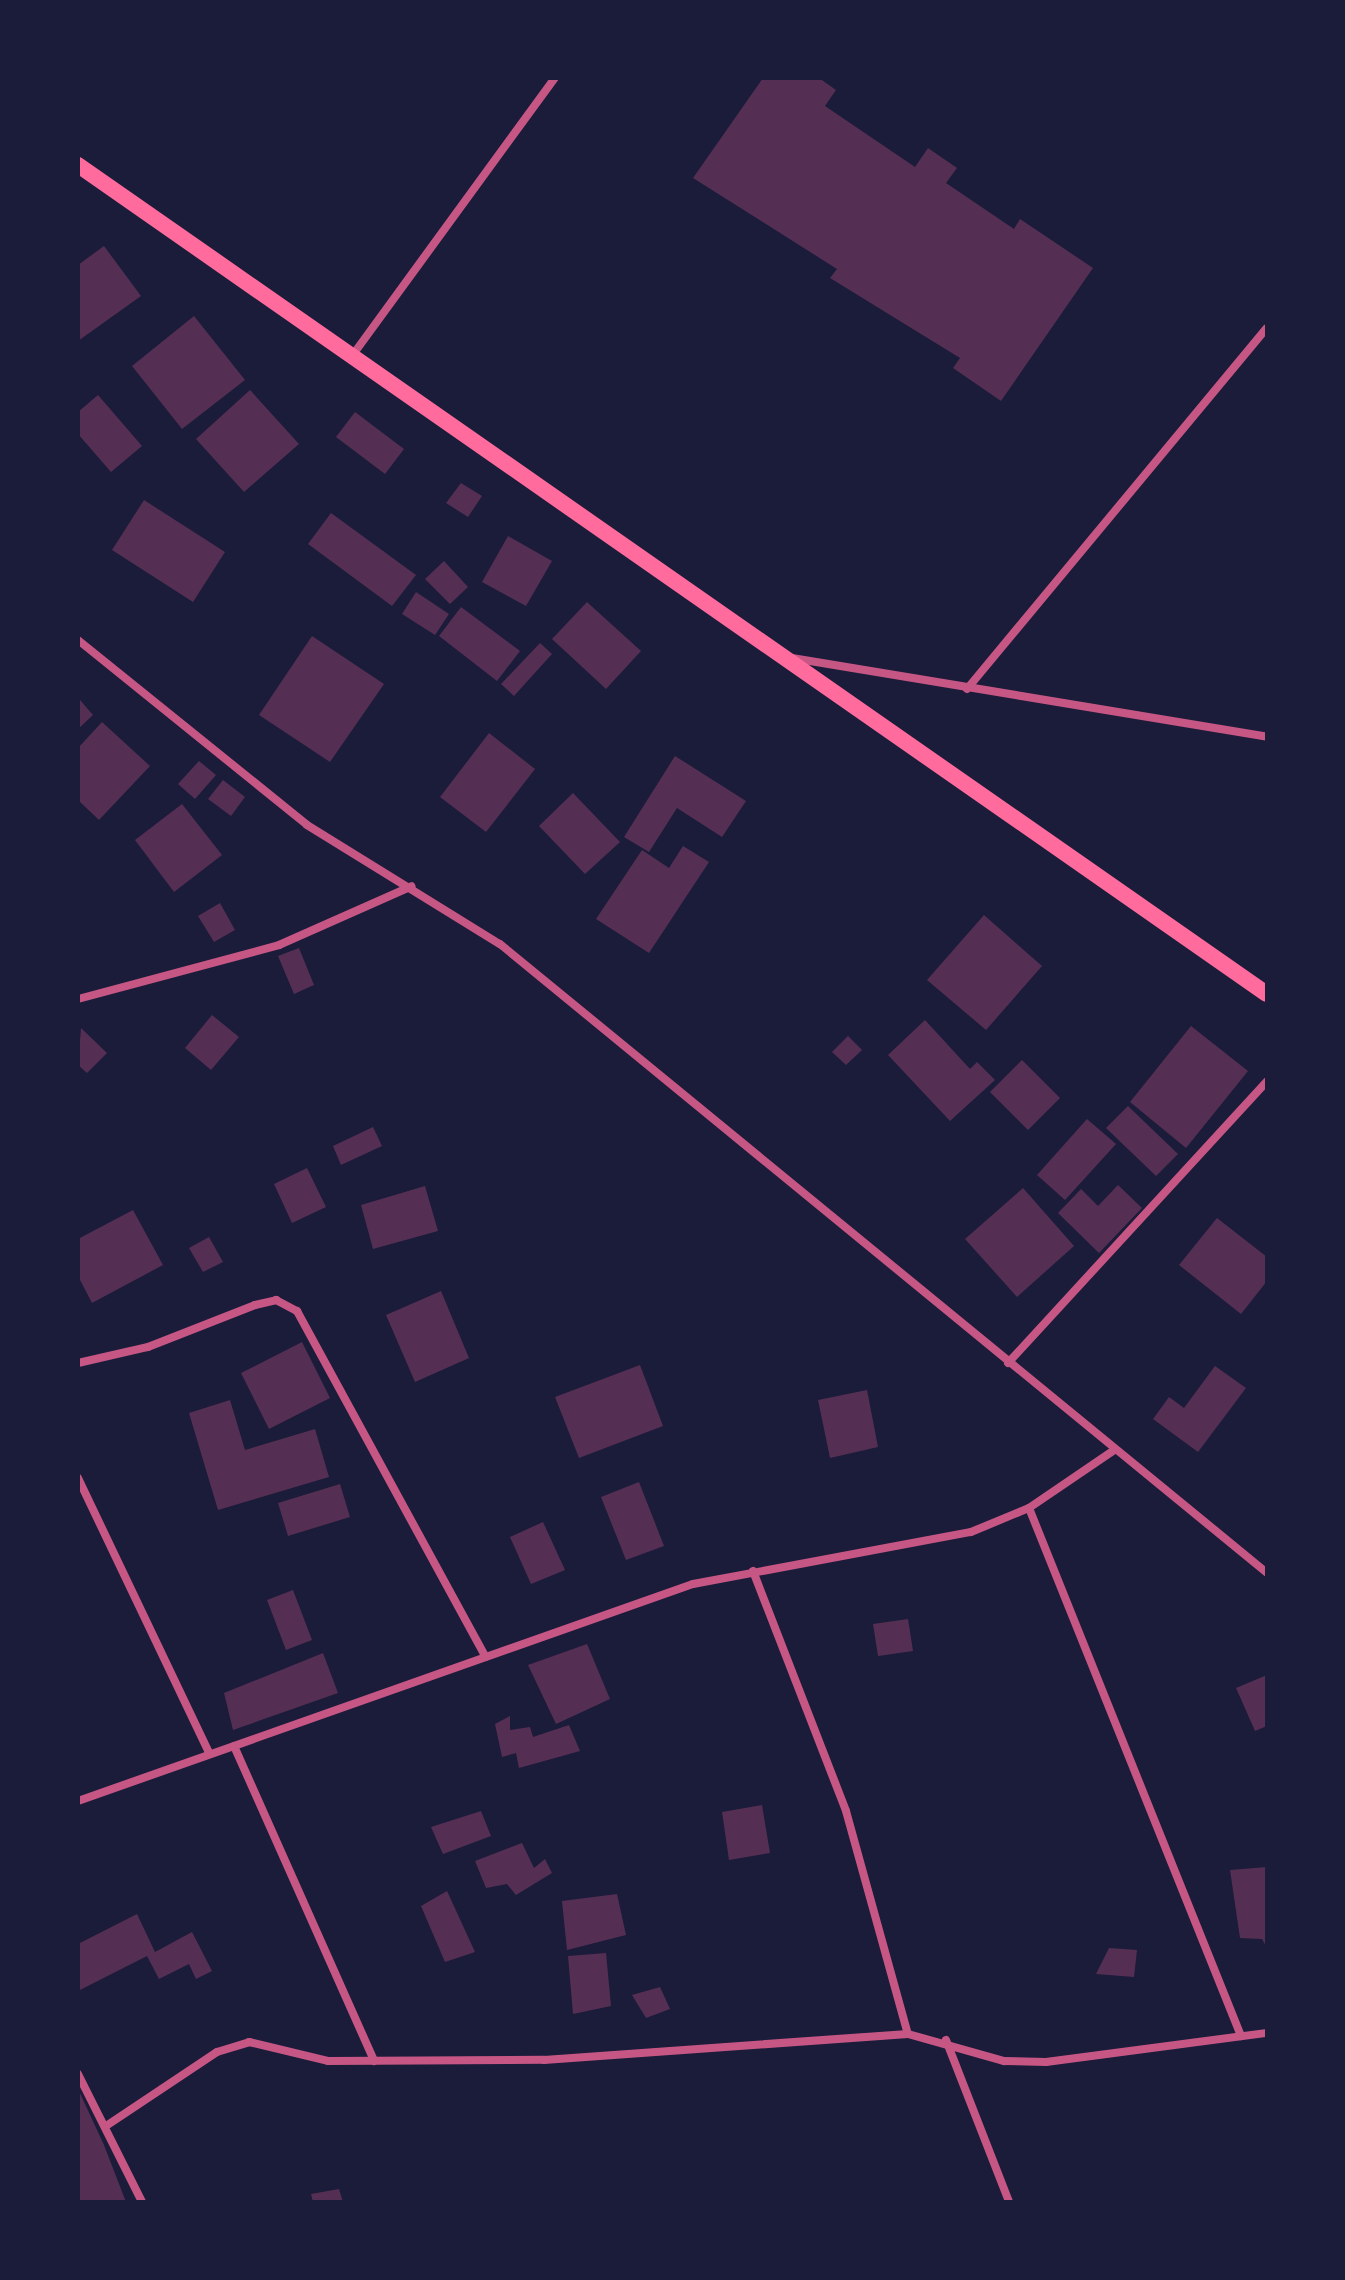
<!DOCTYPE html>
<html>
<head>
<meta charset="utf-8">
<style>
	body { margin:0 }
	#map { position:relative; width:1345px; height:2280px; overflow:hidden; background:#1b1b3a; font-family:"Open Sans",sans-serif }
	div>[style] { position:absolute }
	.building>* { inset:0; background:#542f53 }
	.minor>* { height:8px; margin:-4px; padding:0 4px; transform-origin:4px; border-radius:4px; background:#c65784 }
	.secondary>* { height:16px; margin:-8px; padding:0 8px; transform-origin:8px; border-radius:8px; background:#ff6b9d }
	span { translate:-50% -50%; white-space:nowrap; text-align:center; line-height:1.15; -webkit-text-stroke:8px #1b1b3a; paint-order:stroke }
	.frame { position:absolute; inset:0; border:80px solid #1b1b3a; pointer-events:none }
</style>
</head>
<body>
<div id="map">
	<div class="building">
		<i style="clip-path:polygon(763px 78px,819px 78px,836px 90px,825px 106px,915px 167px,928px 148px,957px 168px,946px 183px,1014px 229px,1020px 219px,1093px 268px,1001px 401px,953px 368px,960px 358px,830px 278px,837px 269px,693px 178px)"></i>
		<i style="clip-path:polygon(104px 246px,141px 296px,78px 341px,78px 265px)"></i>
		<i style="clip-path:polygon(194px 316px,245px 380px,182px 429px,132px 366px)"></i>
		<i style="clip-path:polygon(250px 390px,299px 444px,244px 492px,196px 439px)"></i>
		<i style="clip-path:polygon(98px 395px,142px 446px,111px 472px,78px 434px,78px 412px)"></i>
		<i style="clip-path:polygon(355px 412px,404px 449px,385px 474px,336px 437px)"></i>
		<i style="clip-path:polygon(461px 483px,482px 496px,468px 517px,446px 503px)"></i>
		<i style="clip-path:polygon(144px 500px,225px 552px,193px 602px,112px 550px)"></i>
		<i style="clip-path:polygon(331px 513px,416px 575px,392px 606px,308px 544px)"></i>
		<i style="clip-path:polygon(508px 536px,552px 561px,526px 606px,482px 582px)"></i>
		<i style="clip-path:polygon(444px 561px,468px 587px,450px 604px,425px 579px)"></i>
		<i style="clip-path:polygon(416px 592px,449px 614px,435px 635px,402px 614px)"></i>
		<i style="clip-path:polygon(587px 602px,641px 651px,606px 689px,552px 639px)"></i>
		<i style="clip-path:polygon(461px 607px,520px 651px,497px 681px,439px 636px)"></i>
		<i style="clip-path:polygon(312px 636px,384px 684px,330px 762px,259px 715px)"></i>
		<i style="clip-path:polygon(540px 643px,552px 654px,514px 696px,501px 684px)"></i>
		<i style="clip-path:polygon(80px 700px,93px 715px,78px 729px,78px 702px)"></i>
		<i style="clip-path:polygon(102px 722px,150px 766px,99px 820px,78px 800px,78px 748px)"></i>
		<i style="clip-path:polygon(489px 733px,535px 769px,486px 832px,440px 797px)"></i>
		<i style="clip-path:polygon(675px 756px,746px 801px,722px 837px,677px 808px,649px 852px,624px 837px)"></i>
		<i style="clip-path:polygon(199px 761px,216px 775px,195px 799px,178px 784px)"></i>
		<i style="clip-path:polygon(223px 780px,245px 797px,231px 816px,208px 799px)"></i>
		<i style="clip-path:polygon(573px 793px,620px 842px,585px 874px,539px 826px)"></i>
		<i style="clip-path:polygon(182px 804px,222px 855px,174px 892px,135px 840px)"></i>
		<i style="clip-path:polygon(683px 846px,709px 862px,649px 953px,596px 919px,642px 850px,669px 868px)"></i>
		<i style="clip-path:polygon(220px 903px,235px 930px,214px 942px,198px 916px)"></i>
		<i style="clip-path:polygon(984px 915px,1042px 966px,986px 1030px,927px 980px)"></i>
		<i style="clip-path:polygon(299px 948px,314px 985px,294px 994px,278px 956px)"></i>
		<i style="clip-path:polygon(212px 1015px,239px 1037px,211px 1070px,185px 1048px)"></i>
		<i style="clip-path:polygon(925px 1020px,970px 1069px,977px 1062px,995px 1080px,950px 1121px,888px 1055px)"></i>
		<i style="clip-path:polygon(1191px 1026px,1248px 1071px,1186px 1148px,1130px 1102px)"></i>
		<i style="clip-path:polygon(81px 1028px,107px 1053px,87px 1073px,78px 1065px)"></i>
		<i style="clip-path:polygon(848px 1036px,862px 1050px,846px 1065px,832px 1052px)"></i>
		<i style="clip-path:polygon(1022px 1060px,1060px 1098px,1028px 1130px,990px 1092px)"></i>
		<i style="clip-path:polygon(1128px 1106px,1178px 1154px,1156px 1176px,1106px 1128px)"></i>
		<i style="clip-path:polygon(1087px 1119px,1116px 1144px,1065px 1200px,1037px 1175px)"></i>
		<i style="clip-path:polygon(373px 1127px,382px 1146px,341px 1165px,333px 1146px)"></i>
		<i style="clip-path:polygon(307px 1168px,326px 1207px,292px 1223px,274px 1184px)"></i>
		<i style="clip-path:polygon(1118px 1185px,1142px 1208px,1099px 1253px,1058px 1213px,1081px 1189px,1098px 1206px)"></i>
		<i style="clip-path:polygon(425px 1186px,438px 1231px,373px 1249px,361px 1205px)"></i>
		<i style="clip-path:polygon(1023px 1188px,1074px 1246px,1017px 1297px,965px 1239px)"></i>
		<i style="clip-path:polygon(133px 1210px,163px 1265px,92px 1303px,78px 1276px,78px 1239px)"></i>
		<i style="clip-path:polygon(1217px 1218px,1267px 1257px,1267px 1281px,1241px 1314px,1179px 1265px)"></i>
		<i style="clip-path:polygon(209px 1237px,223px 1262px,203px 1272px,189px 1248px)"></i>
		<i style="clip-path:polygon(441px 1291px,469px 1358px,415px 1382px,386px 1315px)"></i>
		<i style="clip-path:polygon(302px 1342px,330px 1398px,269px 1429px,241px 1373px)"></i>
		<i style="clip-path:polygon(640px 1365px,663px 1426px,579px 1458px,555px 1397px)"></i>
		<i style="clip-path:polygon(1215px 1366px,1246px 1388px,1198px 1452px,1153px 1419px,1169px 1397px,1184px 1408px)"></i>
		<i style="clip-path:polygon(867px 1390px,878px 1447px,830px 1458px,818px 1400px)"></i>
		<i style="clip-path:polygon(230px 1400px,245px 1450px,315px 1429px,329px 1477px,218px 1510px,189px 1413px)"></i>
		<i style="clip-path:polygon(639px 1482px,664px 1546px,626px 1560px,601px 1497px)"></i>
		<i style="clip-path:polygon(340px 1484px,350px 1517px,288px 1536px,278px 1503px)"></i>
		<i style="clip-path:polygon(543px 1522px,565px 1570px,531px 1584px,510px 1537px)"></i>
		<i style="clip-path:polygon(293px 1590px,312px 1640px,286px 1650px,267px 1600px)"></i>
		<i style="clip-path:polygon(908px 1619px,913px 1651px,878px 1656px,873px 1624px)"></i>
		<i style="clip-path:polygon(587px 1644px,610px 1699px,556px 1724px,528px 1665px)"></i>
		<i style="clip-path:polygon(323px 1653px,338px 1693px,233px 1730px,224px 1693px)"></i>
		<i style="clip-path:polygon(1267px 1675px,1267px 1726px,1255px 1731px,1236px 1688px)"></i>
		<i style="clip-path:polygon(510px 1716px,510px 1730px,530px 1727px,533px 1737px,569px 1725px,580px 1751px,519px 1768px,516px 1753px,502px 1757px,495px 1724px)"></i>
		<i style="clip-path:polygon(762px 1805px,770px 1853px,729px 1860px,722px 1812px)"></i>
		<i style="clip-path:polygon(481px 1811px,491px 1836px,443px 1854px,431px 1827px)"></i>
		<i style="clip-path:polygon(522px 1843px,534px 1868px,545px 1859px,552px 1873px,516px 1895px,507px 1884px,486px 1888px,475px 1861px)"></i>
		<i style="clip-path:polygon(1267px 1867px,1267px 1948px,1262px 1939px,1240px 1938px,1230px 1870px)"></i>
		<i style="clip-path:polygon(447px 1891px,475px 1952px,445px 1962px,421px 1906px)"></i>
		<i style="clip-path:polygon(617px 1894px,626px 1935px,567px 1950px,562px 1901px)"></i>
		<i style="clip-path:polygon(137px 1914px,155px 1952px,192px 1932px,212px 1971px,196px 1979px,189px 1964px,159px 1979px,147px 1956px,78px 1991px,78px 1944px)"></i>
		<i style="clip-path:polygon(1109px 1948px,1137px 1950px,1134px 1977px,1096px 1974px)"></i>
		<i style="clip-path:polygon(606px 1953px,611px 2006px,573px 2014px,568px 1956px)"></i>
		<i style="clip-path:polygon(660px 1987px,670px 2009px,646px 2018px,632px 1995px)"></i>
		<i style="clip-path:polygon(78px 2089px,104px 2145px,126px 2202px,78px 2202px)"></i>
		<i style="clip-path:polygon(339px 2189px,343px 2202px,313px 2202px,311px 2194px)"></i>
	</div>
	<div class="minor">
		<i style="left:352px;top:356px;width:344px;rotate:-53.9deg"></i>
		<i style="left:78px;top:640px;width:294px;rotate:38.9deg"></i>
		<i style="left:307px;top:825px;width:227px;rotate:31.7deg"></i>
		<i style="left:500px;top:944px;width:992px;rotate:39.35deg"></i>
		<i style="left:792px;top:658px;width:482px;rotate:9.4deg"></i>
		<i style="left:967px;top:689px;width:469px;rotate:-50.3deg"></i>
		<i style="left:78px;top:999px;width:208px;rotate:-15deg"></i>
		<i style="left:279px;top:945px;width:145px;rotate:-23.9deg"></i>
		<i style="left:78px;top:1363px;width:72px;rotate:-12.9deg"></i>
		<i style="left:148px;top:1347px;width:115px;rotate:-21.4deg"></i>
		<i style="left:255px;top:1305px;width:22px;rotate:-13deg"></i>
		<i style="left:276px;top:1300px;width:24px;rotate:28deg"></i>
		<i style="left:297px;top:1311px;width:394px;rotate:61.4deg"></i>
		<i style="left:1008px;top:1363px;width:383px;rotate:-47.4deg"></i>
		<i style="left:78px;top:1478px;width:305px;rotate:64.5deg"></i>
		<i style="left:1029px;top:1508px;width:569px;rotate:68.12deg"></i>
		<i style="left:753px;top:1571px;width:257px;rotate:68.8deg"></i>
		<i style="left:846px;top:1811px;width:231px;rotate:74.5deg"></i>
		<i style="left:234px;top:1746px;width:345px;rotate:66deg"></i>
		<i style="left:78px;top:1801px;width:652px;rotate:-19.44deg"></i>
		<i style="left:693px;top:1584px;width:283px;rotate:-10.6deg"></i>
		<i style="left:971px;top:1532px;width:63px;rotate:-22.5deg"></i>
		<i style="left:1029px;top:1508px;width:102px;rotate:-34.2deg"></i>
		<i style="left:946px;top:2040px;width:174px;rotate:68.7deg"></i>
		<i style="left:78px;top:2074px;width:143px;rotate:63.4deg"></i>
		<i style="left:109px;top:2124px;width:130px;rotate:-33.7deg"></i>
		<i style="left:217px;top:2052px;width:34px;rotate:-17deg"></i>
		<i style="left:249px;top:2042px;width:81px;rotate:13.5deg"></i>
		<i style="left:328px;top:2061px;width:216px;rotate:-0.3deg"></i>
		<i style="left:544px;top:2060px;width:365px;rotate:-4.1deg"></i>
		<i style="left:908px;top:2034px;width:100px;rotate:15.7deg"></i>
		<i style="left:1004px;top:2061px;width:42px;rotate:1.4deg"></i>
		<i style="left:1046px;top:2062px;width:223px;rotate:-7.5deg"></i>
	</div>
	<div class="secondary">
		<i style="left:78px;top:165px;width:1449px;rotate:34.89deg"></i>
	</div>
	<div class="frame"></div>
</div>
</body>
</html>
